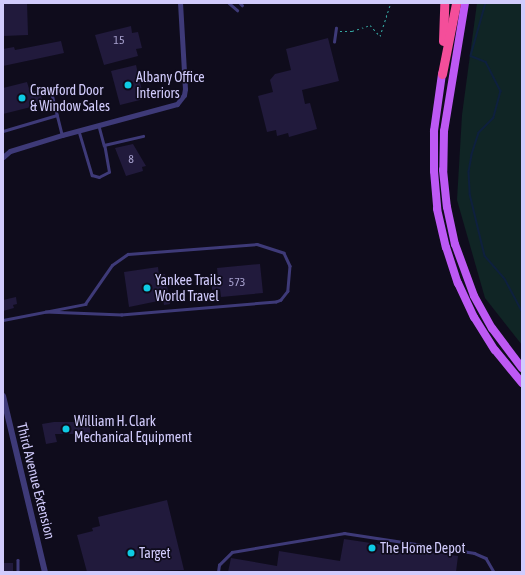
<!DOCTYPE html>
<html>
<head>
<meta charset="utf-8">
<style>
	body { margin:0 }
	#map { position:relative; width:525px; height:575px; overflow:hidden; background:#0f0c1c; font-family:"Asap Condensed",sans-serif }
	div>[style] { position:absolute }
	.green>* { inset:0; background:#102525 }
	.stream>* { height:1.5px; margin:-0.75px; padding:0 0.75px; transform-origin:0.75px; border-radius:0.75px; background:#0e203e }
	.building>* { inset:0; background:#211a3c }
	.path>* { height:1px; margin-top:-0.5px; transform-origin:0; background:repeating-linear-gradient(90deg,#34a6a1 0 2px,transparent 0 5px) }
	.service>* { height:2.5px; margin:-1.25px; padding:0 1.25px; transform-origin:1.25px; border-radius:1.25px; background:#3e3a78 }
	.minor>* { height:5px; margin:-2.5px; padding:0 2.5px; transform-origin:2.5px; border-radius:2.5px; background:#3e3a78 }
	.tertiary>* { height:6px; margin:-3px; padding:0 3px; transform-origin:3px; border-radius:3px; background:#3e3a78 }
	.primary>* { height:8px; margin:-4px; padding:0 4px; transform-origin:4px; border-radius:4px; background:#bd59f4 }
	.motorway>* { height:9px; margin:-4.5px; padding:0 4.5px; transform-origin:4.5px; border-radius:4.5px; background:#f44e9a }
	.dots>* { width:11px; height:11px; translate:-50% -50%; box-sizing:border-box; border:2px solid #0f0c1c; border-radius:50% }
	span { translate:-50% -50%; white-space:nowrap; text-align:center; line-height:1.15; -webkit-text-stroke:3.5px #0f0c1c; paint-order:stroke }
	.number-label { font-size:12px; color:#a59fcc }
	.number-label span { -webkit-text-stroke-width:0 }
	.poi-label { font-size:14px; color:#d1cbfc }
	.left { translate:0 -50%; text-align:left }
	.street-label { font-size:14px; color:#d1cbfc }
	.frame { position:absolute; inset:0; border:4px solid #d1cbfc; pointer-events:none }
</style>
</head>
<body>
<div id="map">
	<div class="green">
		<i style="clip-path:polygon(477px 3px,522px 3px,522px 345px,485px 298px,457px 200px,462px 115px)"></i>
	</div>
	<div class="stream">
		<i style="left:486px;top:3px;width:55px;rotate:105.8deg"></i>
		<i style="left:471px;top:56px;width:16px;rotate:22deg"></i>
		<i style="left:486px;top:62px;width:33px;rotate:63deg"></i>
		<i style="left:501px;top:91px;width:28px;rotate:105deg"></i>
		<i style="left:494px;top:118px;width:21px;rotate:135deg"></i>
		<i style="left:479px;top:133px;width:23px;rotate:108deg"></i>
		<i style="left:472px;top:155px;width:17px;rotate:100deg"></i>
		<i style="left:469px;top:172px;width:22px;rotate:87deg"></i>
		<i style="left:470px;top:194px;width:64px;rotate:76.4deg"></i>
		<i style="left:485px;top:256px;width:30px;rotate:49deg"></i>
		<i style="left:505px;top:279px;width:36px;rotate:62deg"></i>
	</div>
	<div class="building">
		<i style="clip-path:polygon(3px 3px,27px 3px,28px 35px,3px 36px)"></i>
		<i style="clip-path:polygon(131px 26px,132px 33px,138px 32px,142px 48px,136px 49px,138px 56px,104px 65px,95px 35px)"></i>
		<i style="clip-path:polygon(328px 38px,339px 81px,302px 90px,305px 104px,310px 103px,317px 129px,289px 137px,288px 133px,277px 136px,276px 130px,267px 132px,258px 96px,273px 92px,270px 80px,275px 74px,291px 70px,286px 49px)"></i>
		<i style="clip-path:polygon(61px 41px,64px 53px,3px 66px,3px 49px,14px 47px,15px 50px)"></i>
		<i style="clip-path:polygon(136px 65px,144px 99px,120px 105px,111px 71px)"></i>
		<i style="clip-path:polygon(27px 82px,30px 92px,40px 90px,43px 104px,3px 114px,3px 88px)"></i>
		<i style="clip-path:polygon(133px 144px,146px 166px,142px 167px,143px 171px,126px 176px,115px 148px)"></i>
		<i style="clip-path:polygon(260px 264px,263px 293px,221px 297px,220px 289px,212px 290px,211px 277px,218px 277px,217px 268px)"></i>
		<i style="clip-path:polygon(158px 267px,159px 275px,165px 274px,170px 304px,164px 305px,163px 300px,129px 307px,124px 272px)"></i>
		<i style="clip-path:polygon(16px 297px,17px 304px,13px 305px,14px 308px,3px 311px,3px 300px)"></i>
		<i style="clip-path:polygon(54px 422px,90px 422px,90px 434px,55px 434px,57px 442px,46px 444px,42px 424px)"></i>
		<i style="clip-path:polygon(167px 500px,184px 570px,87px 572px,77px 535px,93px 531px,92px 528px,100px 526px,98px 517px)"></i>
		<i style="clip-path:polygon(344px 539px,458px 556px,456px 572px,228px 572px,231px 558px,277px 566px,279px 551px,340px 561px)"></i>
		<i style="clip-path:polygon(3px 563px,13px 563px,13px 572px,3px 572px)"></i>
	</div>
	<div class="path">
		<i style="left:340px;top:31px;width:12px"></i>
		<i style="left:352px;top:31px;width:19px;rotate:-18deg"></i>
		<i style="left:370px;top:25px;width:15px;rotate:48deg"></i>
		<i style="left:380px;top:36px;width:35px;rotate:-72deg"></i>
	</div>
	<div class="service">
		<i style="left:229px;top:3px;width:11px;rotate:41deg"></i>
		<i style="left:240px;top:3px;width:3px;rotate:45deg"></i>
		<i style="left:334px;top:42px;width:14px;rotate:-82deg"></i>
		<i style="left:51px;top:90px;width:45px;rotate:76deg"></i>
		<i style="left:99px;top:126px;width:20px;rotate:75deg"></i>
		<i style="left:104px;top:145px;width:40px;rotate:-13deg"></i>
		<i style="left:3px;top:131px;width:56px;rotate:-16.5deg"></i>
		<i style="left:79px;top:131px;width:46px;rotate:73.5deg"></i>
		<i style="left:92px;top:175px;width:7px;rotate:16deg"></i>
		<i style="left:99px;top:177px;width:11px;rotate:-27deg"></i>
		<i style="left:109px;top:172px;width:27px;rotate:-100deg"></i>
		<i style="left:3px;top:320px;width:84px;rotate:-11deg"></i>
		<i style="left:85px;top:304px;width:47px;rotate:-55.3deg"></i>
		<i style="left:112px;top:265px;width:19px;rotate:-35deg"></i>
		<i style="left:128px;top:254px;width:129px;rotate:-4.4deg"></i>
		<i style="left:257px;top:244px;width:28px;rotate:18deg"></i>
		<i style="left:284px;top:253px;width:14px;rotate:65deg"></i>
		<i style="left:290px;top:266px;width:25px;rotate:95deg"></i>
		<i style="left:288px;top:291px;width:11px;rotate:128deg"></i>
		<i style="left:281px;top:300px;width:5px;rotate:158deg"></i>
		<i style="left:276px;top:302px;width:155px;rotate:175.2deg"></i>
		<i style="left:122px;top:315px;width:76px;rotate:-177.7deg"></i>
		<i style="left:18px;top:560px;width:12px;rotate:90deg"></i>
		<i style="left:218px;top:572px;width:7px;rotate:-82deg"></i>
		<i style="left:219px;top:565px;width:18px;rotate:-45deg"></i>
		<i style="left:232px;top:552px;width:114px;rotate:-9.6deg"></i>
		<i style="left:344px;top:533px;width:132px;rotate:8.7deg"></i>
		<i style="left:474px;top:553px;width:13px;rotate:23deg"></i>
		<i style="left:486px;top:558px;width:16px;rotate:60deg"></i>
	</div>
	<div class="minor">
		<i style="left:3px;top:157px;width:9px;rotate:-41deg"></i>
		<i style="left:10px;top:151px;width:54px;rotate:-17.1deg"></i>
		<i style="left:62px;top:135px;width:119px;rotate:-15.1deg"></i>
		<i style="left:177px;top:104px;width:11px;rotate:-52deg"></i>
		<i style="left:184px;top:95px;width:6px;rotate:-81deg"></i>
		<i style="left:185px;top:89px;width:86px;rotate:-93.3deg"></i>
	</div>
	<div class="tertiary">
		<i style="left:3px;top:396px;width:181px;rotate:76.6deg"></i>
	</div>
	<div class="primary">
		<i style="left:465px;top:3px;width:130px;rotate:99.3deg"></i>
		<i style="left:444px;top:131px;width:39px;rotate:91deg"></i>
		<i style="left:443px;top:170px;width:37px;rotate:84deg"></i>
		<i style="left:447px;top:207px;width:38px;rotate:78deg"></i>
		<i style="left:455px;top:244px;width:55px;rotate:69.9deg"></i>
		<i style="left:474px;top:296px;width:37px;rotate:61deg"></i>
		<i style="left:492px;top:328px;width:50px;rotate:53.1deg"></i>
		<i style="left:442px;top:74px;width:58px;rotate:98deg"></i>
		<i style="left:434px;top:131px;width:40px;rotate:90deg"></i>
		<i style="left:434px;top:171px;width:38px;rotate:85deg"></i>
		<i style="left:437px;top:209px;width:39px;rotate:77deg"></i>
		<i style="left:446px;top:247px;width:38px;rotate:72deg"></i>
		<i style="left:458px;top:283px;width:38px;rotate:65deg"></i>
		<i style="left:474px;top:317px;width:39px;rotate:58deg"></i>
		<i style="left:495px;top:350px;width:43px;rotate:50.7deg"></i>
	</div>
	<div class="motorway">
		<i style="left:443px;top:41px;width:38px;rotate:-88deg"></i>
		<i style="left:442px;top:74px;width:72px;rotate:-78.8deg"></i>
	</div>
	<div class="dots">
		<i style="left:128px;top:85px;background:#0ecbe4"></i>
		<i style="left:22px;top:98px;background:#0ecbe4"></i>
		<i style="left:147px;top:288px;background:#0ecbe4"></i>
		<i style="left:66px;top:429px;background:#0ecbe4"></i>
		<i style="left:372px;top:548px;background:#0ecbe4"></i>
		<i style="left:131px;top:553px;background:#0ecbe4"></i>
	</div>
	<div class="number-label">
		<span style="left:119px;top:41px">15</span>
		<span style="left:131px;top:160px">8</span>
		<span style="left:237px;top:283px">573</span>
	</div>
	<div class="poi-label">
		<span class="left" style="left:136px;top:85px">Albany Office<br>Interiors</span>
		<span class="left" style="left:30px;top:98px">Crawford Door<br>&amp; Window Sales</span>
		<span class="left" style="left:155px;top:288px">Yankee Trails<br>World Travel</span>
		<span class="left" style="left:74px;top:429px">William H. Clark<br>Mechanical Equipment</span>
		<span class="left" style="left:380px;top:548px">The Home Depot</span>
		<span class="left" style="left:139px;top:553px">Target</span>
	</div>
	<div class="street-label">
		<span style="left:36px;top:481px;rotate:76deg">Third Avenue Extension</span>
	</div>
	<div class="frame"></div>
</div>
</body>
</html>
